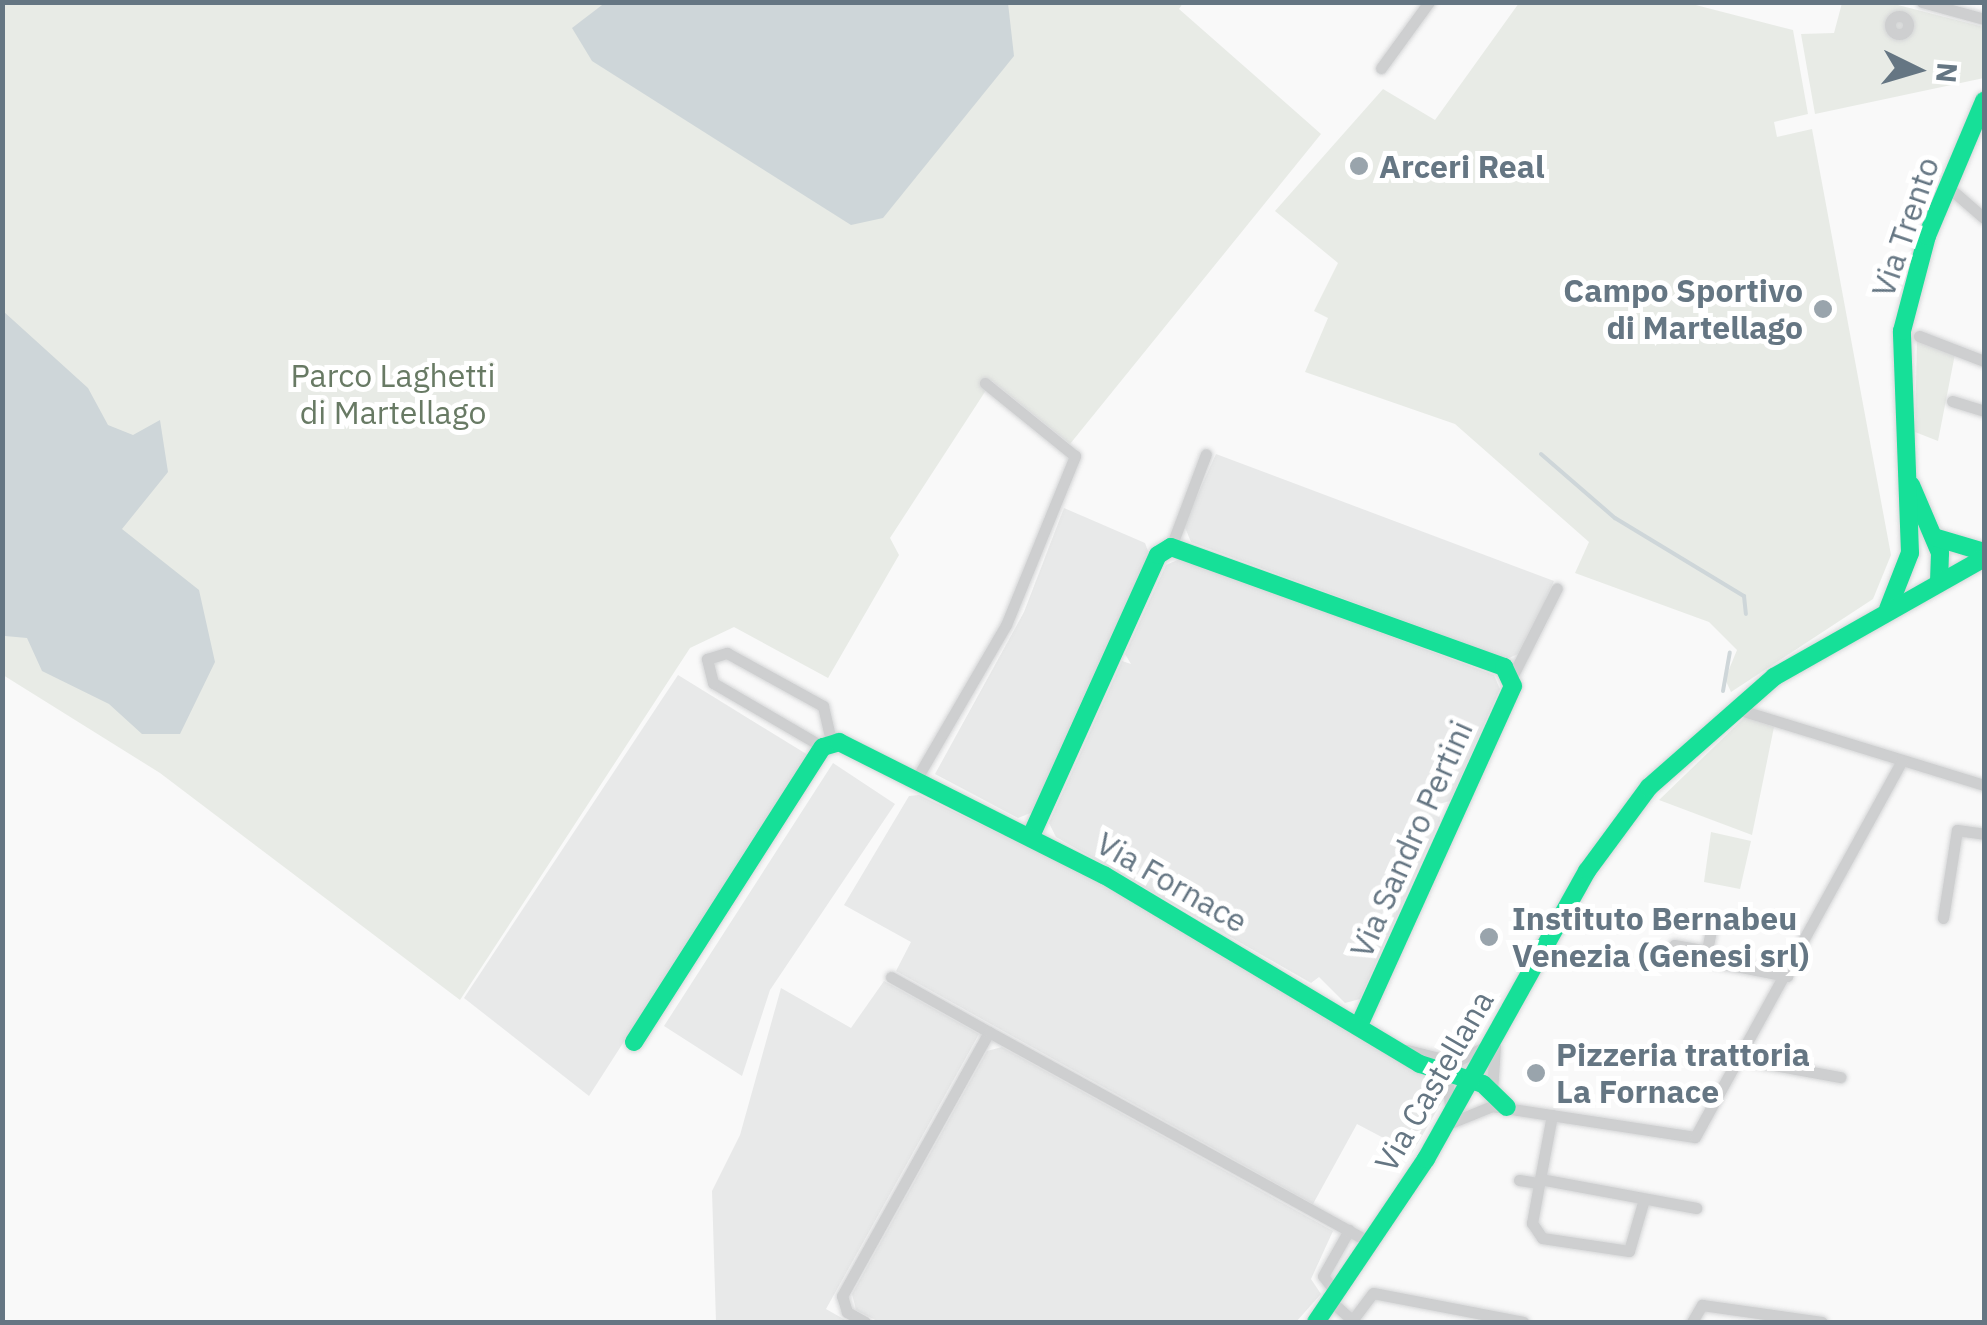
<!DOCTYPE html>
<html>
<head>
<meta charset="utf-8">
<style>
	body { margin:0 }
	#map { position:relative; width:1987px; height:1325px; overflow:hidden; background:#f9f9f9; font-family:"IBM Plex Sans",sans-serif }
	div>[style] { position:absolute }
	.built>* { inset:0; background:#e8e9e9 }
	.green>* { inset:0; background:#e8ebe6 }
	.water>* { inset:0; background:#ced6d9 }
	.stream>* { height:4px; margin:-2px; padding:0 2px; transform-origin:2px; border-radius:2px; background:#ced6d9 }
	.roads { filter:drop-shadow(0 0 2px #d5d6d7) drop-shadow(0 0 2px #d5d6d7) }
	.street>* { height:11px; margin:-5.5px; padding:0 5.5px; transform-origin:5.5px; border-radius:5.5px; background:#cecfd0 }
	.street>.ring { margin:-5.5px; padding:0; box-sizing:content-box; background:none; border:11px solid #cecfd0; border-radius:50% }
	.fast>* { height:18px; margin:-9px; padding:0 9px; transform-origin:9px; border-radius:9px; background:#16e098 }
	.dots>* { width:28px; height:28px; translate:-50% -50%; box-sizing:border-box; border:5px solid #fff; border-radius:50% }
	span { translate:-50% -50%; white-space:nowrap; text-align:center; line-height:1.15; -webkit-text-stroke:10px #fff; paint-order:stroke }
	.poi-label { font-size:32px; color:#657683; font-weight:700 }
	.left { translate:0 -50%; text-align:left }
	.right { translate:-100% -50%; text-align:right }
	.street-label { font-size:32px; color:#657683 }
	.park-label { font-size:32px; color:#687a64 }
	.frame { position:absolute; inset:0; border:5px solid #657683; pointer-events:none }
	.north { position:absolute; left:1867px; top:20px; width:100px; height:100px; -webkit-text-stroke:8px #fff; paint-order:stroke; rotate:95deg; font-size:28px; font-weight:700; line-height:40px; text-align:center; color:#657683 }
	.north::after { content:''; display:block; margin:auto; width:35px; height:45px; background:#657683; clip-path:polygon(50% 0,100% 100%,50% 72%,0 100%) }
</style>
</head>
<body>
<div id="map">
	<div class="built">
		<i style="clip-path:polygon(1216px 454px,1554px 581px,1522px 652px,1507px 659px,1191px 542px,1184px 525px)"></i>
		<i style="clip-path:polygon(1064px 508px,1145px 543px,1150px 556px,1033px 812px,1018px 818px,935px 774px,1024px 612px)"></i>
		<i style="clip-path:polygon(1182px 558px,1494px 675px,1500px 689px,1450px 801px,1439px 804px,1440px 821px,1360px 999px,1345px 1003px,1319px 977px,1311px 983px,1056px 837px,1049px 823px,1122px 661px,1131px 664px,1125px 654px,1166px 565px)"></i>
		<i style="clip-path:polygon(678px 675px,808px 755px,589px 1096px,464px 998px)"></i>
		<i style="clip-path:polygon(833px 763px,895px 804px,770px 990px,742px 1076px,664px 1026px)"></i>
		<i style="clip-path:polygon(919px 795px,1106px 884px,1434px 1080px,1444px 1098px,1412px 1153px,1357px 1124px,1313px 1204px,896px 971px,911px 942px,844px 905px,909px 796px)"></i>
		<i style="clip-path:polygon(884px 981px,979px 1034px,826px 1309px,849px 1322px,716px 1322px,712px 1191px,740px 1135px,781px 988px,851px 1028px)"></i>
		<i style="clip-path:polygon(1002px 1047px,1333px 1231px,1311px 1279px,1321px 1294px,1296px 1322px,879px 1322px,856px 1310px,852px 1294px,987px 1051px)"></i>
	</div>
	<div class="green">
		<i style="clip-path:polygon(2px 3px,1183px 3px,1179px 9px,1321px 134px,1070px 444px,992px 381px,890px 538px,899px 555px,828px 678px,734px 627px,690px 648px,460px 1000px,160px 773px,3px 675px)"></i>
		<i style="clip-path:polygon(1519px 3px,1688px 3px,1793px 30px,1808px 114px,1774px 122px,1777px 137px,1812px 129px,1891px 555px,1873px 599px,1731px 692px,1725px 679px,1737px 650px,1709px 622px,1575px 573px,1589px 542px,1455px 424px,1305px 372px,1328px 318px,1314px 311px,1338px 263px,1275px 211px,1383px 89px,1435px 120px)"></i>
		<i style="clip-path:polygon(1842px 3px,1890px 3px,1984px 27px,1984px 78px,1815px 114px,1801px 34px,1834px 33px)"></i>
		<i style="clip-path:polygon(1917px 340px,1955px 354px,1938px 441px,1915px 432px)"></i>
		<i style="clip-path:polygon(1745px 717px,1774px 727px,1752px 835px,1659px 800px)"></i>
		<i style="clip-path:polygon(1711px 832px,1751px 841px,1740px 889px,1704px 882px)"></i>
	</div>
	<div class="water">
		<i style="clip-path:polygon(606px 2px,1008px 3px,1014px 56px,883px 218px,851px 225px,592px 61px,572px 28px)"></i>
		<i style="clip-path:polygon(3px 311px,88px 388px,108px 425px,133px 435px,160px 420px,168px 472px,122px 529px,199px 590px,215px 662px,180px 734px,142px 734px,109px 704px,42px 671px,27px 638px,5px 636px)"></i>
	</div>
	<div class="stream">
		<i style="left:1541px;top:454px;width:98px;rotate:40.9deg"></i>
		<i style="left:1615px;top:518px;width:151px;rotate:31.2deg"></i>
		<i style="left:1744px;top:596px;width:18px;rotate:84deg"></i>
		<i style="left:1723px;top:691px;width:39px;rotate:-80deg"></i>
	</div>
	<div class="roads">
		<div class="street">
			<i style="left:1922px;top:2px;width:64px;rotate:15.3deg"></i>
			<i class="ring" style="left:1890px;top:16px;width:7px;height:7px"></i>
			<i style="left:1381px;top:68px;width:82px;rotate:-54deg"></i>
			<i style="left:1947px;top:186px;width:49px;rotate:40.9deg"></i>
			<i style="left:1919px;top:336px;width:70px;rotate:21deg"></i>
			<i style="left:1952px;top:401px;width:34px;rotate:17deg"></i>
			<i style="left:1171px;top:547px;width:99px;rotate:-69.4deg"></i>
			<i style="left:1513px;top:675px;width:97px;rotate:-63.2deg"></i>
			<i style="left:1734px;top:708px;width:262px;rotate:17.1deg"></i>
			<i style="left:823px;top:747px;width:127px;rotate:-149.8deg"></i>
			<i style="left:713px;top:683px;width:25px;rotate:-104deg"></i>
			<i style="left:707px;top:659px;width:21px;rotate:-17deg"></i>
			<i style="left:727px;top:653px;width:110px;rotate:28.9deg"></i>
			<i style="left:823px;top:706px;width:37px;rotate:77deg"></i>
			<i style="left:914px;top:783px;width:183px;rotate:-59.8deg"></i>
			<i style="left:1006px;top:625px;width:183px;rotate:-67.8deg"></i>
			<i style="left:1075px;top:456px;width:116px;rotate:-141deg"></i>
			<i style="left:1943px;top:918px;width:89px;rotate:-81deg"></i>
			<i style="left:1957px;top:830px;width:27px;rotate:8deg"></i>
			<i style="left:1711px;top:930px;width:31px;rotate:101deg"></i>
			<i style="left:1705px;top:960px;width:84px;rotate:11deg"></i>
			<i style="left:1674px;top:945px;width:34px;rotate:10deg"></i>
			<i style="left:891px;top:977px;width:112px;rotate:29.3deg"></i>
			<i style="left:1407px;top:1050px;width:49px;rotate:14deg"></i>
			<i style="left:1455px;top:1062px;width:31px;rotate:-27deg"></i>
			<i style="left:1741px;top:1059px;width:101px;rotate:10.3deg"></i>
			<i style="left:1447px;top:1077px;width:31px;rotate:84deg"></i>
			<i style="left:1492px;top:1091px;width:45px;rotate:-86.2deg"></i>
			<i style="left:1552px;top:1115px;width:65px;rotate:100.6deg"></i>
			<i style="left:1540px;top:1179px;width:159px;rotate:10.5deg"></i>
			<i style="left:1448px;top:1124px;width:48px;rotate:-22.2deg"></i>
			<i style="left:1492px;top:1106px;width:205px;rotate:8.7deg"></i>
			<i style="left:1695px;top:1137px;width:428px;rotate:-61.2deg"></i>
			<i style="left:1540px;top:1179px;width:45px;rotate:100.3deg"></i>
			<i style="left:1532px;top:1223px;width:18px;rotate:56deg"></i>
			<i style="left:1542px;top:1238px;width:88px;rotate:8.5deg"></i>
			<i style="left:1629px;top:1251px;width:54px;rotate:-73.9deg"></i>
			<i style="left:1519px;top:1180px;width:20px;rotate:9deg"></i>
			<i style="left:1336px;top:1293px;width:21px;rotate:-127deg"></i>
			<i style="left:1323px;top:1276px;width:53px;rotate:-60.5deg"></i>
			<i style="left:1333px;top:1303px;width:25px;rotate:42deg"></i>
			<i style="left:865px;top:1322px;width:21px;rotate:-151deg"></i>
			<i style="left:847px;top:1312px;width:17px;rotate:-107deg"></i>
			<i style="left:842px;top:1296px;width:302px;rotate:-60.9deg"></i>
			<i style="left:989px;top:1032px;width:437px;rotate:28.9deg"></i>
			<i style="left:1351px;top:1322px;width:36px;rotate:-53deg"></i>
			<i style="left:1373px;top:1293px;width:153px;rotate:10.9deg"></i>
			<i style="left:1692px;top:1322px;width:20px;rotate:-60deg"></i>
			<i style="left:1702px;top:1305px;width:121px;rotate:8.1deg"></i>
		</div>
		<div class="fast">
			<i style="left:1911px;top:485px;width:74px;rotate:66.9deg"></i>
			<i style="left:1940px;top:553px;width:29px;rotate:92deg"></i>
			<i style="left:1934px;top:537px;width:52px;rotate:16.7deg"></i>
			<i style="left:1888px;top:609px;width:60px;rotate:-68.6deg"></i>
			<i style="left:1910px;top:553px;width:222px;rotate:-92.1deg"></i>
			<i style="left:1902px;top:331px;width:98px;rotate:-75.3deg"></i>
			<i style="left:1927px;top:236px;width:147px;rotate:-67.1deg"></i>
			<i style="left:1031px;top:836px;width:308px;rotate:-65.7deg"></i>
			<i style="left:1158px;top:555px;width:15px;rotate:-32deg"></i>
			<i style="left:1171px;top:547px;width:354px;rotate:19.8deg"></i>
			<i style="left:1504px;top:667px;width:21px;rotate:65deg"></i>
			<i style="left:1513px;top:686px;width:373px;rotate:114.4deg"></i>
			<i style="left:634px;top:1042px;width:350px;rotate:-57.4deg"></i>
			<i style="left:823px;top:747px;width:17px;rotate:-17deg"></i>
			<i style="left:839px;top:742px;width:297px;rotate:26.7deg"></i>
			<i style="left:1104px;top:875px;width:368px;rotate:30.9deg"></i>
			<i style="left:1420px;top:1064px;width:66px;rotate:17.6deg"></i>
			<i style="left:1483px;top:1084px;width:33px;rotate:44deg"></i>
			<i style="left:1316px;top:1322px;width:197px;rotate:-56deg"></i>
			<i style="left:1426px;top:1159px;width:330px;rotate:-60.8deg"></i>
			<i style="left:1587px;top:871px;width:104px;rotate:-53.6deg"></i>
			<i style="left:1649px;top:787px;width:167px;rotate:-41.3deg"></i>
			<i style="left:1774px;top:677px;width:241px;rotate:-29.5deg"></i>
		</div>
	</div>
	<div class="dots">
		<i style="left:1359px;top:166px;background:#99a4ac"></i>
		<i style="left:1823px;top:309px;background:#99a4ac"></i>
		<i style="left:1489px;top:937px;background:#99a4ac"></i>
		<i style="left:1536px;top:1073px;background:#99a4ac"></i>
	</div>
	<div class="poi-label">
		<span class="left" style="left:1379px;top:166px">Arceri Real</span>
		<span class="right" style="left:1803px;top:309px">Campo Sportivo<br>di Martellago</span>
		<span class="left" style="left:1512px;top:937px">Instituto Bernabeu<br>Venezia (Genesi srl)</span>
		<span class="left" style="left:1556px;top:1073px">Pizzeria trattoria<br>La Fornace</span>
	</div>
	<div class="street-label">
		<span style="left:1905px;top:227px;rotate:-71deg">Via Trento</span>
		<span style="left:1411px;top:839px;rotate:-66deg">Via Sandro Pertini</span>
		<span style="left:1172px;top:882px;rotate:30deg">Via Fornace</span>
		<span style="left:1434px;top:1081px;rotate:-60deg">Via Castellana</span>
	</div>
	<div class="park-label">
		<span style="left:393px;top:394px">Parco Laghetti<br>di Martellago</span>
	</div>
	<div class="frame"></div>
	<div class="north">N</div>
</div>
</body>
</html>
